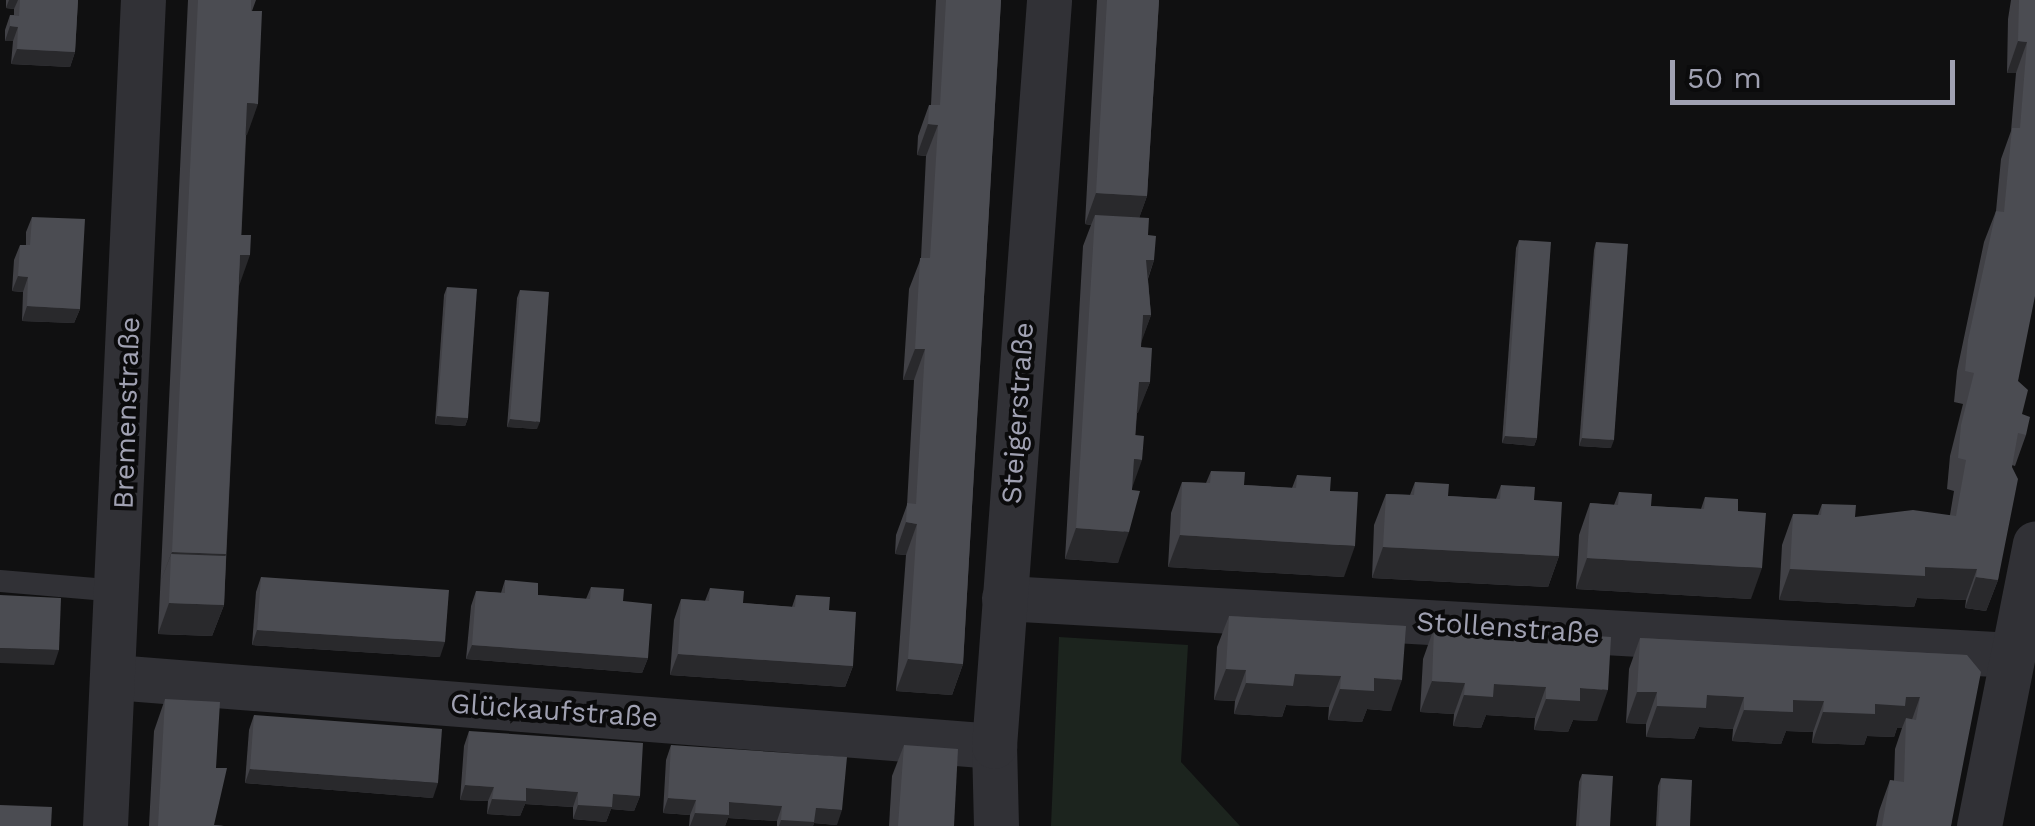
<!DOCTYPE html>
<html>
<head>
<meta charset="utf-8">
<style>
	body { margin:0 }
	#map { position:relative; width:2035px; height:826px; overflow:hidden; background:#101011; font-family:"Work Sans",sans-serif }
	div>[style] { position:absolute }
	.green>* { inset:0; background:#1c241e }
	.service>* { height:22px; margin:-11px; padding:0 11px; transform-origin:11px; border-radius:11px; background:#313136 }
	.minor>* { height:45px; margin:-22.5px; padding:0 22.5px; transform-origin:22.5px; border-radius:22.5px; background:#313136 }
	.wall>* { inset:0; background:#414146 }
	.shaded-wall>* { inset:0; background:#29292c }
	.building>* { inset:0; background:#4b4c52 }
	span { translate:-50% -50%; white-space:nowrap; text-align:center; line-height:1.15; -webkit-text-stroke:8px #0b0b0c; paint-order:stroke }
	.street-label { font-size:28px; color:#a0a1b2 }
	.scale { position:absolute; left:1670px; top:60px; width:285px; height:45px; box-sizing:border-box; border:5px solid #a0a1b2; border-top:0; padding-left:12px; font-size:30px; line-height:35px; white-space:nowrap; color:#a0a1b2; -webkit-text-stroke:8px #0b0b0c; paint-order:stroke }
</style>
</head>
<body>
<div id="map">
	<div class="green">
		<i style="clip-path:polygon(1059px 637px,1188px 645px,1181px 762px,1240px 826px,1051px 826px)"></i>
	</div>
	<div class="service">
		<i style="left:0;top:581px;width:119px;rotate:4.8deg"></i>
	</div>
	<div class="minor">
		<i style="left:1004px;top:598px;width:1010px;rotate:3.24deg"></i>
		<i style="left:114px;top:677px;width:883px;rotate:4.48deg"></i>
		<i style="left:105px;top:826px;width:827px;rotate:-87.37deg"></i>
		<i style="left:996px;top:826px;width:80px;rotate:-91.4deg"></i>
		<i style="left:994px;top:746px;width:748px;rotate:-85.78deg"></i>
		<i style="left:1979px;top:826px;width:288px;rotate:-78.8deg"></i>
	</div>
	<div class="wall">
		<i style="clip-path:polygon(6px 0,78px 0,75px 52px,70px 67px,11px 64px,13px 41px,5px 41px,5px 30px,10px 15px,14px 15px,14px 9px,6px 8px)"></i>
		<i style="clip-path:polygon(188px 0,256px 0,252px 11px,224px 605px,212px 636px,158px 634px)"></i>
		<i style="clip-path:polygon(936px 0,1001px 0,963px 664px,952px 695px,896px 691px,906px 555px,895px 554px,896px 535px,907px 505px,914px 380px,903px 380px,909px 289px,921px 258px,926px 156px,917px 155px,918px 136px,929px 105px,931px 105px)"></i>
		<i style="clip-path:polygon(1097px 0,1159px 0,1147px 196px,1139px 218px,1148px 235px,1154px 260px,1148px 279px,1151px 315px,1141px 341px,1141px 347px,1150px 382px,1137px 413px,1132px 486px,1118px 563px,1065px 559px,1083px 246px,1091px 225px,1085px 224px)"></i>
		<i style="clip-path:polygon(2011px 0,2035px 0,2018px 381px,2022px 414px,2026px 435px,2015px 466px,2012px 465px,1998px 580px,1986px 611px,1965px 608px,1966px 600px,1917px 598px,1914px 607px,1779px 600px,1782px 545px,1793px 514px,1818px 515px,1822px 504px,1855px 517px,1950px 515px,1954px 491px,1947px 489px,1950px 456px,1963px 404px,1954px 402px,1957px 371px,1984px 242px,1996px 211px,2001px 159px,2011px 131px,2016px 73px,2007px 73px,2008px 19px)"></i>
		<i style="clip-path:polygon(32px 217px,80px 309px,74px 323px,22px 321px,23px 292px,12px 291px,14px 260px,20px 245px,26px 245px,26px 232px)"></i>
		<i style="clip-path:polygon(1519px 240px,1537px 438px,1534px 446px,1502px 443px,1516px 248px)"></i>
		<i style="clip-path:polygon(1596px 242px,1611px 448px,1579px 446px,1594px 250px)"></i>
		<i style="clip-path:polygon(447px 287px,468px 418px,465px 426px,435px 424px,444px 295px)"></i>
		<i style="clip-path:polygon(520px 290px,537px 429px,507px 427px,517px 298px)"></i>
		<i style="clip-path:polygon(1211px 471px,1244px 485px,1292px 488px,1297px 475px,1330px 491px,1344px 577px,1168px 567px,1171px 513px,1182px 482px,1206px 483px)"></i>
		<i style="clip-path:polygon(1415px 482px,1448px 496px,1496px 499px,1501px 485px,1534px 500px,1559px 556px,1548px 587px,1372px 578px,1374px 525px,1386px 494px,1410px 495px)"></i>
		<i style="clip-path:polygon(1619px 492px,1651px 506px,1701px 509px,1705px 497px,1738px 511px,1751px 599px,1576px 589px,1579px 535px,1590px 503px,1614px 505px)"></i>
		<i style="clip-path:polygon(261px 577px,440px 657px,252px 645px,256px 592px)"></i>
		<i style="clip-path:polygon(505px 580px,538px 595px,586px 599px,591px 587px,623px 601px,648px 658px,642px 673px,466px 659px,471px 606px,476px 591px,501px 593px)"></i>
		<i style="clip-path:polygon(710px 588px,743px 603px,792px 607px,796px 595px,829px 610px,853px 666px,845px 687px,670px 675px,674px 620px,681px 599px,705px 601px)"></i>
		<i style="clip-path:polygon(1229px 616px,1406px 626px,1391px 711px,1367px 709px,1362px 722px,1328px 720px,1329px 707px,1286px 705px,1282px 717px,1234px 714px,1235px 701px,1214px 700px,1217px 647px)"></i>
		<i style="clip-path:polygon(1434px 628px,1611px 637px,1597px 721px,1573px 720px,1568px 732px,1534px 730px,1535px 718px,1486px 715px,1481px 728px,1453px 726px,1454px 714px,1420px 712px,1423px 659px)"></i>
		<i style="clip-path:polygon(1640px 638px,1967px 655px,1951px 826px,1876px 826px,1879px 811px,1890px 780px,1894px 781px,1895px 749px,1902px 728px,1897px 728px,1894px 737px,1867px 736px,1864px 745px,1812px 743px,1813px 732px,1786px 731px,1781px 744px,1732px 741px,1733px 729px,1699px 727px,1694px 739px,1646px 737px,1646px 724px,1626px 723px,1629px 669px)"></i>
		<i style="clip-path:polygon(165px 699px,214px 825px,224px 826px,149px 826px,154px 731px)"></i>
		<i style="clip-path:polygon(254px 715px,433px 798px,245px 783px,249px 730px)"></i>
		<i style="clip-path:polygon(469px 731px,640px 796px,634px 811px,611px 809px,606px 822px,573px 819px,573px 807px,525px 804px,520px 816px,487px 814px,488px 801px,460px 800px,464px 746px)"></i>
		<i style="clip-path:polygon(671px 745px,837px 825px,814px 823px,813px 826px,777px 826px,777px 821px,728px 818px,725px 826px,689px 826px,690px 815px,663px 813px,666px 760px)"></i>
		<i style="clip-path:polygon(904px 745px,954px 826px,889px 826px,892px 776px)"></i>
		<i style="clip-path:polygon(1582px 774px,1610px 826px,1576px 826px,1579px 782px)"></i>
		<i style="clip-path:polygon(1661px 778px,1690px 826px,1656px 826px,1658px 786px)"></i>
	</div>
	<div class="shaded-wall">
		<i style="clip-path:polygon(9px 0,18px 0,14px 9px,6px 8px)"></i>
		<i style="clip-path:polygon(10px 26px,18px 27px,13px 41px,5px 41px)"></i>
		<i style="clip-path:polygon(2018px 41px,2027px 42px,2016px 73px,2007px 73px)"></i>
		<i style="clip-path:polygon(17px 49px,75px 52px,70px 67px,11px 64px)"></i>
		<i style="clip-path:polygon(247px 103px,258px 104px,247px 135px,236px 134px)"></i>
		<i style="clip-path:polygon(928px 124px,938px 125px,926px 156px,917px 155px)"></i>
		<i style="clip-path:polygon(1096px 193px,1147px 196px,1136px 227px,1095px 215px,1091px 225px,1085px 224px)"></i>
		<i style="clip-path:polygon(240px 255px,250px 255px,239px 286px)"></i>
		<i style="clip-path:polygon(1146px 260px,1154px 260px,1143px 292px)"></i>
		<i style="clip-path:polygon(18px 276px,28px 277px,23px 292px,12px 291px)"></i>
		<i style="clip-path:polygon(27px 306px,80px 309px,74px 323px,22px 321px)"></i>
		<i style="clip-path:polygon(1143px 315px,1151px 315px,1140px 346px)"></i>
		<i style="clip-path:polygon(915px 349px,925px 349px,914px 380px,903px 380px)"></i>
		<i style="clip-path:polygon(1139px 382px,1150px 382px,1138px 413px,1128px 413px)"></i>
		<i style="clip-path:polygon(437px 416px,468px 418px,465px 426px,435px 424px)"></i>
		<i style="clip-path:polygon(510px 419px,540px 422px,537px 429px,507px 427px)"></i>
		<i style="clip-path:polygon(1505px 436px,1537px 438px,1534px 446px,1502px 443px)"></i>
		<i style="clip-path:polygon(1582px 438px,1614px 440px,1611px 448px,1579px 446px)"></i>
		<i style="clip-path:polygon(1134px 459px,1142px 460px,1131px 491px)"></i>
		<i style="clip-path:polygon(906px 522px,917px 524px,906px 555px,895px 554px)"></i>
		<i style="clip-path:polygon(1076px 528px,1129px 532px,1118px 563px,1065px 559px)"></i>
		<i style="clip-path:polygon(1180px 535px,1355px 546px,1344px 577px,1168px 567px)"></i>
		<i style="clip-path:polygon(1383px 547px,1559px 556px,1548px 587px,1372px 578px)"></i>
		<i style="clip-path:polygon(172px 552px,226px 554px,215px 585px,171px 554px,160px 583px)"></i>
		<i style="clip-path:polygon(1587px 558px,1762px 568px,1751px 599px,1576px 589px)"></i>
		<i style="clip-path:polygon(1925px 567px,1977px 569px,1966px 600px,1917px 598px,1914px 607px,1779px 600px,1790px 569px)"></i>
		<i style="clip-path:polygon(1976px 577px,1998px 580px,1986px 611px,1965px 608px)"></i>
		<i style="clip-path:polygon(169px 603px,224px 605px,212px 636px,158px 634px)"></i>
		<i style="clip-path:polygon(257px 630px,445px 642px,440px 657px,252px 645px)"></i>
		<i style="clip-path:polygon(472px 645px,648px 658px,642px 673px,466px 659px)"></i>
		<i style="clip-path:polygon(0 648px,59px 650px,54px 665px,0 663px)"></i>
		<i style="clip-path:polygon(678px 654px,853px 666px,845px 687px,670px 675px)"></i>
		<i style="clip-path:polygon(908px 659px,963px 664px,952px 695px,896px 691px)"></i>
		<i style="clip-path:polygon(1226px 669px,1246px 670px,1235px 701px,1214px 700px)"></i>
		<i style="clip-path:polygon(1295px 674px,1341px 676px,1329px 707px,1286px 705px,1282px 717px,1234px 714px,1246px 683px)"></i>
		<i style="clip-path:polygon(1374px 678px,1402px 680px,1391px 711px,1367px 709px,1362px 722px,1328px 720px,1340px 689px)"></i>
		<i style="clip-path:polygon(1432px 681px,1465px 683px,1454px 714px,1420px 712px)"></i>
		<i style="clip-path:polygon(1494px 684px,1546px 687px,1535px 718px,1486px 715px,1481px 728px,1453px 726px,1464px 695px)"></i>
		<i style="clip-path:polygon(1580px 688px,1608px 690px,1597px 721px,1573px 720px,1568px 732px,1534px 730px,1546px 699px)"></i>
		<i style="clip-path:polygon(1637px 692px,1657px 692px,1646px 724px,1626px 723px)"></i>
		<i style="clip-path:polygon(1707px 695px,1744px 697px,1733px 729px,1699px 727px,1694px 739px,1646px 737px,1657px 706px)"></i>
		<i style="clip-path:polygon(1906px 697px,1920px 697px,1909px 728px,1906px 718px,1902px 728px,1897px 728px,1894px 737px,1867px 736px,1864px 745px,1812px 743px,1823px 712px,1875px 704px)"></i>
		<i style="clip-path:polygon(1793px 700px,1824px 701px,1813px 732px,1786px 731px,1781px 744px,1732px 741px,1744px 710px)"></i>
		<i style="clip-path:polygon(250px 769px,438px 783px,433px 798px,245px 783px)"></i>
		<i style="clip-path:polygon(465px 785px,494px 787px,488px 801px,460px 800px)"></i>
		<i style="clip-path:polygon(526px 788px,578px 792px,573px 807px,525px 804px,520px 816px,487px 814px,492px 799px)"></i>
		<i style="clip-path:polygon(613px 794px,640px 796px,634px 811px,611px 809px,606px 822px,573px 819px,578px 805px)"></i>
		<i style="clip-path:polygon(668px 798px,696px 800px,690px 815px,663px 813px)"></i>
		<i style="clip-path:polygon(729px 802px,782px 806px,777px 821px,728px 818px,725px 826px,690px 826px,695px 813px)"></i>
		<i style="clip-path:polygon(816px 808px,842px 810px,837px 825px,814px 823px,813px 826px,779px 826px,781px 820px)"></i>
	</div>
	<div class="building">
		<i style="clip-path:polygon(20px 0,78px 0,75px 52px,17px 49px,18px 27px,10px 26px,10px 15px,19px 16px)"></i>
		<i style="clip-path:polygon(198px 0,251px 0,251px 11px,262px 11px,258px 104px,247px 103px,241px 235px,251px 235px,250px 255px,240px 255px,226px 554px,172px 552px)"></i>
		<i style="clip-path:polygon(946px 0,1001px 0,963px 664px,908px 659px,917px 524px,906px 522px,907px 503px,916px 504px,925px 349px,915px 349px,920px 258px,930px 258px,938px 125px,928px 124px,929px 105px,940px 105px)"></i>
		<i style="clip-path:polygon(1107px 0,1159px 0,1147px 196px,1096px 193px)"></i>
		<i style="clip-path:polygon(2019px 0,2035px 0,2035px 296px,2018px 381px,2028px 390px,2022px 414px,2030px 417px,2026px 435px,2018px 433px,2012px 467px,2018px 479px,1998px 580px,1976px 577px,1977px 569px,1925px 567px,1925px 576px,1790px 569px,1793px 514px,1821px 515px,1822px 504px,1856px 505px,1855px 517px,1913px 510px,1956px 516px,1966px 460px,1958px 458px,1961px 425px,1974px 373px,1965px 371px,1968px 340px,1996px 211px,2004px 212px,2012px 128px,2020px 128px,2027px 42px,2018px 41px)"></i>
		<i style="clip-path:polygon(1095px 215px,1149px 218px,1148px 235px,1156px 236px,1154px 260px,1146px 260px,1151px 315px,1143px 315px,1141px 347px,1152px 348px,1150px 382px,1139px 382px,1135px 435px,1144px 436px,1142px 460px,1134px 459px,1132px 490px,1140px 491px,1129px 532px,1076px 528px)"></i>
		<i style="clip-path:polygon(32px 217px,85px 219px,80px 309px,27px 306px,28px 277px,18px 276px,19px 261px,20px 245px,30px 245px)"></i>
		<i style="clip-path:polygon(1519px 240px,1551px 242px,1537px 438px,1505px 436px)"></i>
		<i style="clip-path:polygon(1596px 242px,1628px 244px,1614px 440px,1582px 438px)"></i>
		<i style="clip-path:polygon(447px 287px,477px 289px,468px 418px,437px 416px)"></i>
		<i style="clip-path:polygon(520px 290px,549px 292px,540px 422px,510px 419px)"></i>
		<i style="clip-path:polygon(1211px 471px,1245px 472px,1244px 485px,1296px 488px,1297px 475px,1331px 477px,1330px 491px,1358px 492px,1355px 546px,1180px 535px,1182px 482px,1210px 483px)"></i>
		<i style="clip-path:polygon(1415px 482px,1449px 484px,1448px 496px,1500px 499px,1501px 485px,1535px 487px,1534px 500px,1562px 502px,1559px 556px,1383px 547px,1386px 494px,1414px 495px)"></i>
		<i style="clip-path:polygon(1619px 492px,1652px 494px,1651px 506px,1704px 509px,1705px 497px,1738px 499px,1738px 511px,1766px 513px,1762px 568px,1587px 558px,1590px 503px,1618px 505px)"></i>
		<i style="clip-path:polygon(171px 554px,226px 556px,224px 605px,169px 603px)"></i>
		<i style="clip-path:polygon(261px 577px,449px 590px,445px 642px,257px 630px)"></i>
		<i style="clip-path:polygon(505px 580px,538px 583px,538px 595px,590px 599px,591px 587px,624px 589px,623px 601px,652px 604px,648px 658px,472px 645px,476px 591px,505px 593px)"></i>
		<i style="clip-path:polygon(710px 588px,744px 591px,743px 603px,795px 607px,796px 595px,830px 597px,829px 610px,856px 612px,853px 666px,678px 654px,681px 599px,709px 601px)"></i>
		<i style="clip-path:polygon(0 595px,61px 598px,59px 650px,0 648px)"></i>
		<i style="clip-path:polygon(1229px 616px,1406px 626px,1402px 680px,1374px 678px,1374px 691px,1340px 689px,1341px 676px,1295px 674px,1293px 686px,1246px 683px,1246px 670px,1226px 669px)"></i>
		<i style="clip-path:polygon(1434px 628px,1611px 637px,1608px 690px,1580px 688px,1580px 701px,1546px 699px,1546px 687px,1494px 684px,1493px 697px,1464px 695px,1465px 683px,1432px 681px)"></i>
		<i style="clip-path:polygon(1640px 638px,1967px 655px,1981px 672px,1951px 826px,1882px 826px,1890px 780px,1904px 782px,1906px 718px,1916px 720px,1920px 697px,1906px 697px,1905px 706px,1875px 704px,1875px 714px,1823px 712px,1824px 701px,1793px 700px,1793px 712px,1744px 710px,1744px 697px,1707px 695px,1706px 708px,1657px 706px,1657px 692px,1637px 692px)"></i>
		<i style="clip-path:polygon(165px 699px,220px 702px,216px 768px,227px 768px,214px 825px,224px 826px,158px 826px)"></i>
		<i style="clip-path:polygon(254px 715px,442px 729px,438px 783px,250px 769px)"></i>
		<i style="clip-path:polygon(469px 731px,643px 743px,640px 796px,613px 794px,612px 807px,578px 805px,578px 792px,526px 788px,526px 801px,492px 799px,494px 787px,465px 785px)"></i>
		<i style="clip-path:polygon(671px 745px,847px 757px,842px 810px,816px 808px,814px 822px,781px 820px,782px 806px,756px 804px,729px 802px,729px 815px,695px 813px,696px 800px,668px 798px)"></i>
		<i style="clip-path:polygon(904px 745px,958px 749px,954px 826px,898px 826px)"></i>
		<i style="clip-path:polygon(1582px 774px,1613px 776px,1610px 826px,1579px 826px)"></i>
		<i style="clip-path:polygon(1661px 778px,1692px 780px,1690px 826px,1658px 826px)"></i>
		<i style="clip-path:polygon(0 805px,52px 807px,51px 826px,0 826px)"></i>
	</div>
	<div class="street-label">
		<span style="left:127px;top:413px;rotate:-88deg">Bremenstraße</span>
		<span style="left:1018px;top:413px;rotate:-86deg">Steigerstraße</span>
		<span style="left:1508px;top:628px;rotate:4deg">Stollenstraße</span>
		<span style="left:554px;top:711px;rotate:4deg">Glückaufstraße</span>
	</div>
	<div class="scale">50 m</div>
</div>
</body>
</html>
